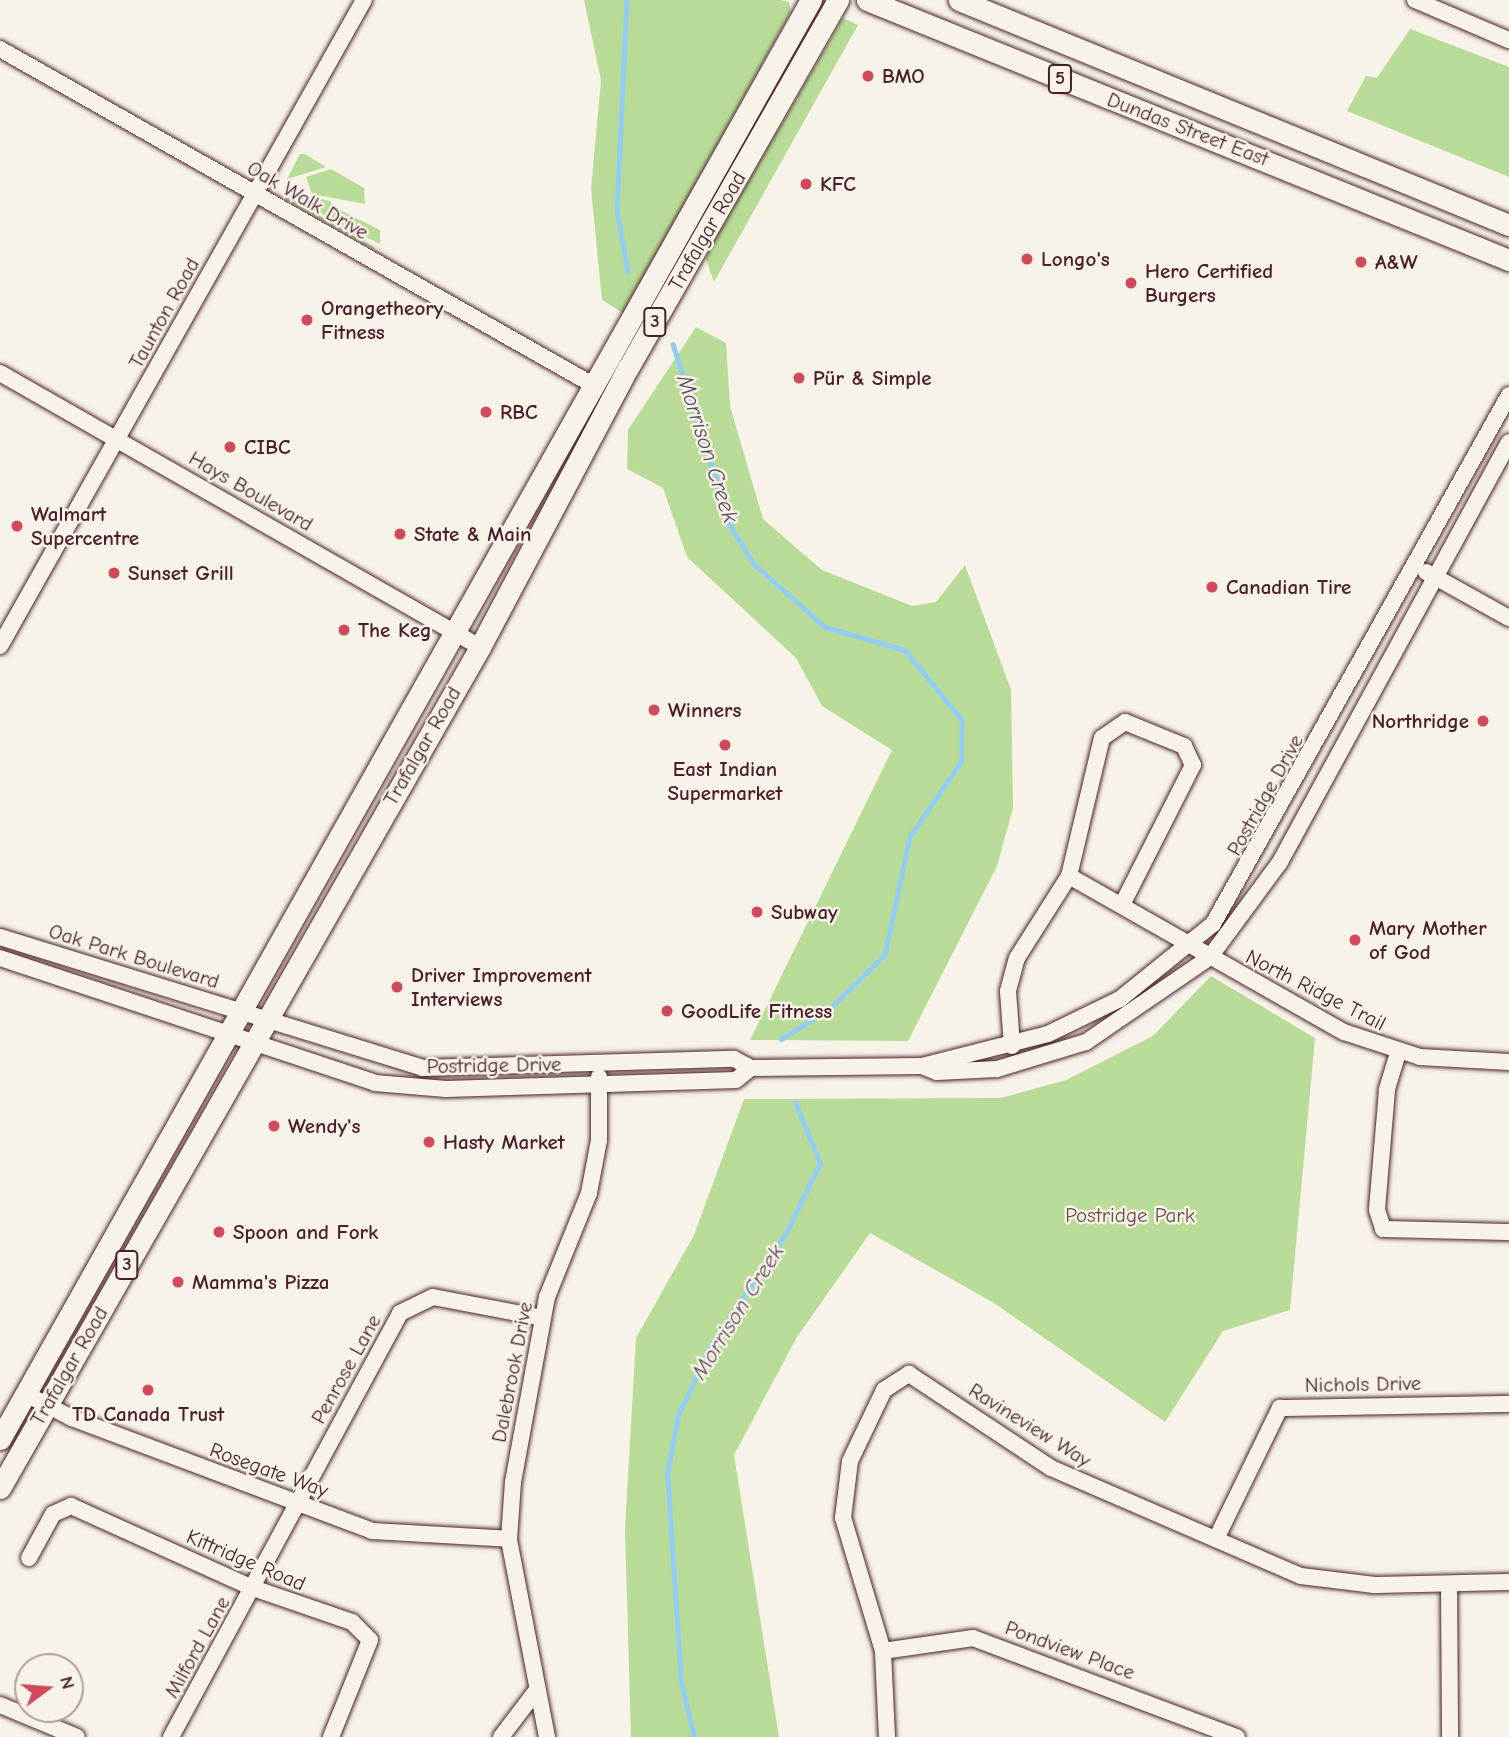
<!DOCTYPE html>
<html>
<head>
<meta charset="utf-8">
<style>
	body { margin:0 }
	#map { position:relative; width:1509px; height:1737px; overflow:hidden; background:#f7f3e8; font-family:"Comic Neue",sans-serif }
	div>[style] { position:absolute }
	.green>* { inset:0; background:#b8dc97 }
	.stream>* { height:4.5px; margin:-2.25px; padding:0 2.25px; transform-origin:2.25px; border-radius:2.25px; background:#93ccf3 }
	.roads { filter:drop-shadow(0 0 2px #4a1f2b) drop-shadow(0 0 2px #4a1f2b) }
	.minor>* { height:16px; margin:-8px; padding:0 8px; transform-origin:8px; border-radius:8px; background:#f7f3e8 }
	.major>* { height:21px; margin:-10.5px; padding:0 10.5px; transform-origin:10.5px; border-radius:10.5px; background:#f7f3e8 }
	.dots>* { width:19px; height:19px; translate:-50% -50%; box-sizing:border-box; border:4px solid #f7f3e8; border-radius:50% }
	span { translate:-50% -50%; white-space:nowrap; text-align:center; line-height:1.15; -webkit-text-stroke:5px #f7f3e8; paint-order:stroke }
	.shield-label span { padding:2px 5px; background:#f7f3e8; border:2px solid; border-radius:5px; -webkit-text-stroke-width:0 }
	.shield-label { font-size:19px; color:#4a1f2b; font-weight:700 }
	.poi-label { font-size:21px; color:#4a1f2b; font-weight:700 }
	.left { translate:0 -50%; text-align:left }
	.right { translate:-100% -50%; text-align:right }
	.street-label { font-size:21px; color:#4a1f2b }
	.park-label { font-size:21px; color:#664e46 }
	.water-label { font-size:23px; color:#5c4a5d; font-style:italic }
	.north { position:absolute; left:14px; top:1653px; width:70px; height:70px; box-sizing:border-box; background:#f7f3e8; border:2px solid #b29e9c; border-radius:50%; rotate:74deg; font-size:19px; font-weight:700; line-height:28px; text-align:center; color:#4a1f2b }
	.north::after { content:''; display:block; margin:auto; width:24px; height:32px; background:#d1495b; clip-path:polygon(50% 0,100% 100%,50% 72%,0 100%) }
</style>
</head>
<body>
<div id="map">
	<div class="green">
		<i style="clip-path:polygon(584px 0,780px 0,789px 2px,791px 12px,623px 313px,602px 300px,591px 189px,601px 80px)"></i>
		<i style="clip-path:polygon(843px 18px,858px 25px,714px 282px,706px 259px,710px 248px)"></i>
		<i style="clip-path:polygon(1410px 29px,1509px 67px,1509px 177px,1347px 111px,1366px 76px,1377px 78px)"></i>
		<i style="clip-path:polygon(300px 154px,305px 154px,326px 167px,287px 179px)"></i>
		<i style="clip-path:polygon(331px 169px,364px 188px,365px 204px,312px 194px,306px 177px)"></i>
		<i style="clip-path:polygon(284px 191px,330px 201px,333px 207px,327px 217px)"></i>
		<i style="clip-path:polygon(287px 197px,374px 247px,375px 250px,283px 198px)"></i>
		<i style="clip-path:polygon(336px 208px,380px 230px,380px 244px,330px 219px)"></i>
		<i style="clip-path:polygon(696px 327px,726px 343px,730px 406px,763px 519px,822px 570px,912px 606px,936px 602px,965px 565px,1011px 690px,1013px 808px,997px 866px,908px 1041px,750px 1040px,892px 750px,822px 706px,796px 658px,687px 557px,663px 488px,627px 469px,628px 430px)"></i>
		<i style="clip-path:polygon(1211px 976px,1315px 1038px,1290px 1310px,1223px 1331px,1165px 1422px,994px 1303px,870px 1233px,797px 1337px,734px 1455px,779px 1737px,631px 1737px,625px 1529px,636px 1338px,694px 1235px,744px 1099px,1001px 1098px,1066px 1080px,1153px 1036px)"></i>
	</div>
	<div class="stream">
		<i style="left:627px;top:0;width:209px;rotate:92.7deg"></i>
		<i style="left:617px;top:209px;width:64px;rotate:80.1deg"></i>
		<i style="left:673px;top:344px;width:192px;rotate:72.4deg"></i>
		<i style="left:731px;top:527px;width:44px;rotate:58.1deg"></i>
		<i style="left:754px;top:564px;width:95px;rotate:41.6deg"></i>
		<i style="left:825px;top:627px;width:83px;rotate:16deg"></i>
		<i style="left:905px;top:650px;width:90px;rotate:50.8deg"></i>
		<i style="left:962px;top:720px;width:41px;rotate:90deg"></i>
		<i style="left:962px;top:761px;width:92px;rotate:124.4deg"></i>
		<i style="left:910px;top:837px;width:121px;rotate:102deg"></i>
		<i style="left:885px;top:955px;width:77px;rotate:135.5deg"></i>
		<i style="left:830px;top:1009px;width:57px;rotate:148deg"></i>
		<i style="left:694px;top:1737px;width:56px;rotate:-103.5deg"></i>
		<i style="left:681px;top:1683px;width:209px;rotate:-93.8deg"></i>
		<i style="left:667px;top:1474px;width:60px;rotate:-79.4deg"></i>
		<i style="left:678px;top:1415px;width:79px;rotate:-64.4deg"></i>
		<i style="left:712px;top:1344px;width:133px;rotate:-56.3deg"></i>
		<i style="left:786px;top:1233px;width:78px;rotate:-64.1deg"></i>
		<i style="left:820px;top:1163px;width:65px;rotate:-112.6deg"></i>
	</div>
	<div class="roads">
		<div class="minor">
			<i style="left:1415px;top:0;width:102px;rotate:23.1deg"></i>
			<i style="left:0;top:49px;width:684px;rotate:29.53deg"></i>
			<i style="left:0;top:373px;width:553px;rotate:29.72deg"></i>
			<i style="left:1426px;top:572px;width:95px;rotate:29deg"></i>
			<i style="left:0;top:646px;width:741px;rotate:-60.6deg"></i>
			<i style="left:1069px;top:876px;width:316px;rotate:29.6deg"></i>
			<i style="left:1344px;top:1032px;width:80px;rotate:18.2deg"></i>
			<i style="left:1420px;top:1057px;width:89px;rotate:3.2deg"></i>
			<i style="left:0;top:937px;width:442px;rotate:17.2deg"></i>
			<i style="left:422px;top:1068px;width:312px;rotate:-1.7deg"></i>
			<i style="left:734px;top:1059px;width:19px;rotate:28deg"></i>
			<i style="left:751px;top:1068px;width:171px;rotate:-0.7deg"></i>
			<i style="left:922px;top:1066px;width:130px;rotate:-14.3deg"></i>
			<i style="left:1048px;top:1034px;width:80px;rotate:-25.9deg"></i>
			<i style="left:1120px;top:999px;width:119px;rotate:-38.9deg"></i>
			<i style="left:1213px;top:924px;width:606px;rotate:-60.77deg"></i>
			<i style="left:0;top:958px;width:395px;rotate:18.4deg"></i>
			<i style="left:375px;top:1083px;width:71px;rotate:4.8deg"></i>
			<i style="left:446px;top:1089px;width:290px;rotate:-1.8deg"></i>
			<i style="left:736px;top:1080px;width:19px;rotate:-39deg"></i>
			<i style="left:1012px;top:1046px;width:55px;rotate:-94.2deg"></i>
			<i style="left:1008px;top:991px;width:34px;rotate:-75deg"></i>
			<i style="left:1017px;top:958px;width:97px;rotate:-57.6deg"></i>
			<i style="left:1069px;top:876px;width:142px;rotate:-76.6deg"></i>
			<i style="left:1102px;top:738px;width:28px;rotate:-35deg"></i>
			<i style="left:1125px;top:722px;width:64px;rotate:22.1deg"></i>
			<i style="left:1184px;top:746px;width:21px;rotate:65deg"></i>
			<i style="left:1193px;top:765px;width:155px;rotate:116.9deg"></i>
			<i style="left:1398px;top:1053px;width:39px;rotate:107deg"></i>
			<i style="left:1387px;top:1090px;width:120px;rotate:94.8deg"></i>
			<i style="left:1377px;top:1210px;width:20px;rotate:72deg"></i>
			<i style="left:1383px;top:1229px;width:126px;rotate:1.4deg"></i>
			<i style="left:922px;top:1066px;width:16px;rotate:22deg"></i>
			<i style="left:937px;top:1072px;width:60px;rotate:-2.9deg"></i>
			<i style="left:997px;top:1069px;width:93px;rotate:-16.9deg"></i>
			<i style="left:1086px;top:1042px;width:150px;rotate:-34.4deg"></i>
			<i style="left:1210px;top:957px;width:118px;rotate:-53.6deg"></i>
			<i style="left:1280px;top:862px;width:478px;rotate:-61.4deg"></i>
			<i style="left:26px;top:1394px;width:52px;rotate:27.6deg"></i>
			<i style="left:72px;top:1418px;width:321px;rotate:20.6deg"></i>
			<i style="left:372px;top:1531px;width:137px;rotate:3.3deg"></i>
			<i style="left:1216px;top:1539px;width:146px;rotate:-64deg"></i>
			<i style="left:1280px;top:1408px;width:229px;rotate:-1deg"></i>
			<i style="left:29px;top:1558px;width:50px;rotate:-61.4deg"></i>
			<i style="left:53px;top:1514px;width:20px;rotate:-24deg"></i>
			<i style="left:71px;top:1506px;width:200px;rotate:24.3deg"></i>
			<i style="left:253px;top:1588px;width:105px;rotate:19deg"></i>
			<i style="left:352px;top:1622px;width:25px;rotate:45deg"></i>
			<i style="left:370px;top:1640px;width:105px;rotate:111.9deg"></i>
			<i style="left:1449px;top:1584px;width:153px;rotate:89.6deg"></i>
			<i style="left:883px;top:1651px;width:91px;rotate:-8.2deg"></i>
			<i style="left:973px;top:1638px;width:282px;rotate:20.6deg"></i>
			<i style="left:0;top:1705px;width:83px;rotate:22.6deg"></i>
			<i style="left:171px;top:1737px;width:482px;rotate:-61.6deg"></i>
			<i style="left:400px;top:1313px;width:37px;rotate:-26deg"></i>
			<i style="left:433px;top:1297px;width:112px;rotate:10.8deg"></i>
			<i style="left:501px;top:1737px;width:58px;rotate:-52.7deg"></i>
			<i style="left:547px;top:1737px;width:202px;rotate:-100.9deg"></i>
			<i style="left:509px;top:1539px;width:57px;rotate:-86deg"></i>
			<i style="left:513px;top:1482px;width:188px;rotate:-79.6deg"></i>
			<i style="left:547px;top:1297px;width:112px;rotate:-68deg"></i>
			<i style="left:589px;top:1193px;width:54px;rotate:-79.3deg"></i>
			<i style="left:599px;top:1140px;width:63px;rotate:-90deg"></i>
			<i style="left:887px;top:1737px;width:86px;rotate:-92.7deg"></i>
			<i style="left:883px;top:1651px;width:139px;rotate:-106.7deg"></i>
			<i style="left:843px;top:1518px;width:57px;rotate:-83deg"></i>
			<i style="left:850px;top:1461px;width:79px;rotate:-64.4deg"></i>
			<i style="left:884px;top:1390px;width:30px;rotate:-33deg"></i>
			<i style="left:909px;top:1374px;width:170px;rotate:33.5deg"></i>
			<i style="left:1051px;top:1468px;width:272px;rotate:23.4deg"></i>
			<i style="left:1301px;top:1576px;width:74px;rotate:7deg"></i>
			<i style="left:1374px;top:1585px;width:135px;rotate:-1.3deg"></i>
		</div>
		<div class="major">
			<i style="left:867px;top:0;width:693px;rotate:22.05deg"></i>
			<i style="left:959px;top:0;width:594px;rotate:22.25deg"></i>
			<i style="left:0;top:1439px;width:1652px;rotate:-60.6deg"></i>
			<i style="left:0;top:1488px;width:968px;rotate:-60.28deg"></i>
			<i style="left:480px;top:647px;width:316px;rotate:-62.1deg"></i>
			<i style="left:628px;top:368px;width:424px;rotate:-60.3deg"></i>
		</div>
	</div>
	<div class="dots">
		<i style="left:868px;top:76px;background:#d1495b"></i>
		<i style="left:806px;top:184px;background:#d1495b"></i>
		<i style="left:1027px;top:259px;background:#d1495b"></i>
		<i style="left:1361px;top:262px;background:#d1495b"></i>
		<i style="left:1131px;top:283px;background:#d1495b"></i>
		<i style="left:307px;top:320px;background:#d1495b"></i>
		<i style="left:799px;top:378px;background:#d1495b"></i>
		<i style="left:486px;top:412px;background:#d1495b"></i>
		<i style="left:230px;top:447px;background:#d1495b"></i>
		<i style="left:17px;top:526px;background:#d1495b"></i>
		<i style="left:400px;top:534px;background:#d1495b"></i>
		<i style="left:114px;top:573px;background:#d1495b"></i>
		<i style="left:1212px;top:587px;background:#d1495b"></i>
		<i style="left:344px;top:630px;background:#d1495b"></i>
		<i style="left:654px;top:710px;background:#d1495b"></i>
		<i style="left:1483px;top:721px;background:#d1495b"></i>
		<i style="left:725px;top:745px;background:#d1495b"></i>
		<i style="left:757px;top:912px;background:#d1495b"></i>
		<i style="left:1355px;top:940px;background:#d1495b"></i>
		<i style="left:397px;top:987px;background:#d1495b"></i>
		<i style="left:667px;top:1011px;background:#d1495b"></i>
		<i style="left:274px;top:1126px;background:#d1495b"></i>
		<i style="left:429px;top:1142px;background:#d1495b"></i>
		<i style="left:219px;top:1232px;background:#d1495b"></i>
		<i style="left:178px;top:1282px;background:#d1495b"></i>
		<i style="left:148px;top:1390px;background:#d1495b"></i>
	</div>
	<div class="shield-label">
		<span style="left:1060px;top:79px">5</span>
		<span style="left:655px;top:322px">3</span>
		<span style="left:127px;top:1265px">3</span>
	</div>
	<div class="poi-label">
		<span class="left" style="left:882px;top:76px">BMO</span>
		<span class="left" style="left:820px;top:184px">KFC</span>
		<span class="left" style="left:1041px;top:259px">Longo's</span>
		<span class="left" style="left:1375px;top:262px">A&amp;W</span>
		<span class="left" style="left:1145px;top:283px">Hero Certified<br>Burgers</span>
		<span class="left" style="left:321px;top:320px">Orangetheory<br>Fitness</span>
		<span class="left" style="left:813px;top:378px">Pür &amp; Simple</span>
		<span class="left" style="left:500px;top:412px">RBC</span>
		<span class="left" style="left:244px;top:447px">CIBC</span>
		<span class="left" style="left:31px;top:526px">Walmart<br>Supercentre</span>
		<span class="left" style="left:414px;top:534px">State &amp; Main</span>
		<span class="left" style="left:128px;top:573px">Sunset Grill</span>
		<span class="left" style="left:1226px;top:587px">Canadian Tire</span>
		<span class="left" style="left:358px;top:630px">The Keg</span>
		<span class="left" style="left:668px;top:710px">Winners</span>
		<span class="right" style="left:1469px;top:721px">Northridge</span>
		<span style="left:725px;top:781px">East Indian<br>Supermarket</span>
		<span class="left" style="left:771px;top:912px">Subway</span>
		<span class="left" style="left:1369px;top:940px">Mary Mother<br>of God</span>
		<span class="left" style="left:411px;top:987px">Driver Improvement<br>Interviews</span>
		<span class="left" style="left:681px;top:1011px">GoodLife Fitness</span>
		<span class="left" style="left:288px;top:1126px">Wendy's</span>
		<span class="left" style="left:443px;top:1142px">Hasty Market</span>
		<span class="left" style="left:233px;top:1232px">Spoon and Fork</span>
		<span class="left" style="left:192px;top:1282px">Mamma's Pizza</span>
		<span style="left:148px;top:1414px">TD Canada Trust</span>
	</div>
	<div class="street-label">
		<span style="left:1188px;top:129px;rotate:21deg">Dundas Street East</span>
		<span style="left:308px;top:200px;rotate:30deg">Oak Walk Drive</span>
		<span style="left:707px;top:231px;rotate:-60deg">Trafalgar Road</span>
		<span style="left:164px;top:313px;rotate:-61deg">Taunton Road</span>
		<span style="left:251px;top:491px;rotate:30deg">Hays Boulevard</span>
		<span style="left:422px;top:746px;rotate:-60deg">Trafalgar Road</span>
		<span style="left:1265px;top:795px;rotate:-61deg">Postridge Drive</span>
		<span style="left:134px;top:956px;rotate:17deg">Oak Park Boulevard</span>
		<span style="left:1316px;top:990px;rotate:27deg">North Ridge Trail</span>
		<span style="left:494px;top:1065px;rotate:-1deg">Postridge Drive</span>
		<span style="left:69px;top:1366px;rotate:-60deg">Trafalgar Road</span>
		<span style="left:346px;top:1369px;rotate:-61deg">Penrose Lane</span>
		<span style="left:512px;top:1372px;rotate:-79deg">Dalebrook Drive</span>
		<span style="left:1363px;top:1384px;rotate:-1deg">Nichols Drive</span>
		<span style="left:1030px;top:1425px;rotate:32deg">Ravineview Way</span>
		<span style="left:269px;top:1470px;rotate:20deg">Rosegate Way</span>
		<span style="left:246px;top:1560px;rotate:23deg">Kittridge Road</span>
		<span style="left:197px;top:1647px;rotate:-61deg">Milford Lane</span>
		<span style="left:1070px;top:1650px;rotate:20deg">Pondview Place</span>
	</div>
	<div class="park-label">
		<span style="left:1130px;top:1215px">Postridge Park</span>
	</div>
	<div class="water-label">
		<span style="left:707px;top:449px;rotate:72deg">Morrison Creek</span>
		<span style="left:738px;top:1312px;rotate:-58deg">Morrison Creek</span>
	</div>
	<div class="north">N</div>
</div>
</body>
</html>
